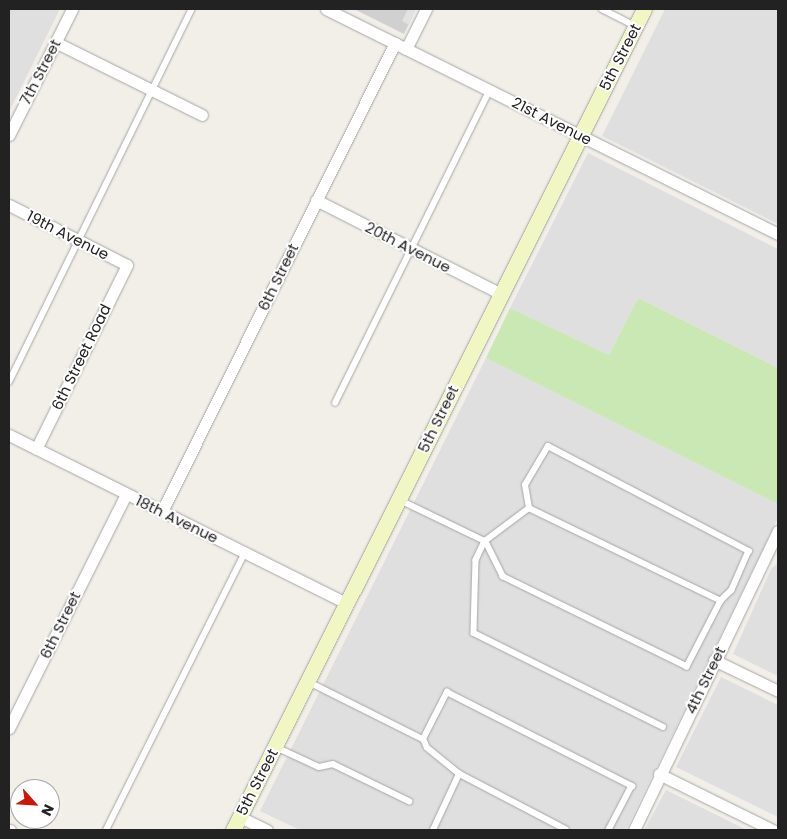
<!DOCTYPE html>
<html>
<head>
<meta charset="utf-8">
<style>
	body { margin:0 }
	#map { position:relative; width:787px; height:839px; overflow:hidden; background:#f2efe9; font-family:Poppins,sans-serif }
	div>[style] { position:absolute }
	.residential>* { inset:0; background:#e0dfdf }
	.religious>* { inset:0; background:#d0d0d0 }
	.grass>* { inset:0; background:#c9e8b3 }
	.parking>* { inset:0; background:#e2e2e2 }
	.roads { filter:drop-shadow(0 0 1px #a6a6a6) drop-shadow(0 0 1px #a6a6a6) }
	.lane>* { height:5.5px; margin:-2.75px; padding:0 2.75px; transform-origin:2.75px; border-radius:2.75px; background:#fff }
	.street>* { height:11px; margin:-5.5px; padding:0 5.5px; transform-origin:5.5px; border-radius:5.5px; background:#fff }
	.secondary>* { height:15px; margin:-7.5px; padding:0 7.5px; transform-origin:7.5px; border-radius:7.5px; background:#f1f7c2 }
	span { translate:-50% -50%; white-space:nowrap; text-align:center; line-height:1.15; -webkit-text-stroke:4px #fff; paint-order:stroke }
	.street-label { font-size:15px; color:#222 }
	.frame { position:absolute; inset:0; border:10px solid #222; pointer-events:none }
	.north { position:absolute; left:10px; top:779px; width:50px; height:50px; box-sizing:border-box; background:#fff; border:1px solid #a7a7a7; border-radius:50%; rotate:116deg; font-size:14px; font-weight:700; line-height:20px; text-align:center; color:#222 }
	.north::after { content:''; display:block; margin:auto; width:18px; height:22px; background:#ca1709; clip-path:polygon(50% 0,100% 100%,50% 72%,0 100%) }
</style>
</head>
<body>
<div id="map">
	<div class="residential">
		<i style="clip-path:polygon(9px 9px,60px 9px,9px 112px)"></i>
		<i style="clip-path:polygon(665px 9px,778px 9px,778px 224px,602px 136px)"></i>
		<i style="clip-path:polygon(588px 153px,778px 249px,778px 368px,638px 298px,609px 355px,510px 308px)"></i>
		<i style="clip-path:polygon(486px 358px,778px 504px,778px 518px,626px 830px,300px 830px,260px 811px)"></i>
		<i style="clip-path:polygon(778px 563px,778px 676px,733px 654px,771px 569px)"></i>
		<i style="clip-path:polygon(721px 677px,778px 705px,778px 817px,676px 767px)"></i>
		<i style="clip-path:polygon(666px 790px,747px 830px,644px 830px)"></i>
	</div>
	<div class="religious">
		<i style="clip-path:polygon(354px 9px,416px 9px,404px 34px)"></i>
	</div>
	<div class="grass">
		<i style="clip-path:polygon(638px 298px,778px 368px,778px 504px,486px 358px,510px 308px,609px 355px)"></i>
	</div>
	<div class="parking">
		<i style="clip-path:polygon(408px 9px,416px 9px,409px 25px,402px 21px)"></i>
	</div>
	<div class="roads">
		<div class="lane">
			<i style="left:602px;top:9px;width:37px;rotate:27deg"></i>
			<i style="left:9px;top:382px;width:415px;rotate:-63.9deg"></i>
			<i style="left:335px;top:403px;width:349px;rotate:-63.7deg"></i>
			<i style="left:400px;top:500px;width:94px;rotate:25.8deg"></i>
			<i style="left:485px;top:541px;width:55px;rotate:-36.9deg"></i>
			<i style="left:529px;top:508px;width:23px;rotate:-100deg"></i>
			<i style="left:525px;top:485px;width:45px;rotate:-59.5deg"></i>
			<i style="left:548px;top:446px;width:227px;rotate:27.6deg"></i>
			<i style="left:749px;top:551px;width:43px;rotate:113.6deg"></i>
			<i style="left:732px;top:590px;width:16px;rotate:135deg"></i>
			<i style="left:721px;top:601px;width:74px;rotate:117.3deg"></i>
			<i style="left:687px;top:667px;width:205px;rotate:-153.9deg"></i>
			<i style="left:503px;top:577px;width:40px;rotate:-116.6deg"></i>
			<i style="left:529px;top:508px;width:213px;rotate:25.8deg"></i>
			<i style="left:485px;top:541px;width:21px;rotate:115deg"></i>
			<i style="left:476px;top:560px;width:73px;rotate:91.6deg"></i>
			<i style="left:474px;top:633px;width:211px;rotate:26.4deg"></i>
			<i style="left:309px;top:682px;width:127px;rotate:26.6deg"></i>
			<i style="left:276px;top:747px;width:47px;rotate:24.9deg"></i>
			<i style="left:319px;top:767px;width:14px;rotate:-12deg"></i>
			<i style="left:333px;top:764px;width:85px;rotate:26deg"></i>
			<i style="left:106px;top:830px;width:310px;rotate:-63.4deg"></i>
			<i style="left:433px;top:830px;width:62px;rotate:-65.1deg"></i>
			<i style="left:566px;top:830px;width:121px;rotate:-152.4deg"></i>
			<i style="left:459px;top:774px;width:41px;rotate:-140.9deg"></i>
			<i style="left:427px;top:748px;width:10px;rotate:-114deg"></i>
			<i style="left:423px;top:739px;width:53px;rotate:-62.9deg"></i>
			<i style="left:447px;top:692px;width:208px;rotate:26.9deg"></i>
			<i style="left:632px;top:786px;width:50px;rotate:117.6deg"></i>
		</div>
		<div class="street">
			<i style="left:326px;top:9px;width:505px;rotate:26.46deg"></i>
			<i style="left:55px;top:42px;width:164px;rotate:26.4deg"></i>
			<i style="left:406px;top:49px;width:45px;rotate:-63.4deg"></i>
			<i style="left:9px;top:135px;width:141px;rotate:-63.4deg"></i>
			<i style="left:316px;top:200px;width:208px;rotate:26.9deg"></i>
			<i style="left:9px;top:205px;width:132px;rotate:27deg"></i>
			<i style="left:127px;top:265px;width:205px;rotate:116.3deg"></i>
			<i style="left:9px;top:435px;width:377px;rotate:26.5deg"></i>
			<i style="left:162px;top:511px;width:523px;rotate:-63.53deg"></i>
			<i style="left:714px;top:660px;width:71px;rotate:25.8deg"></i>
			<i style="left:9px;top:728px;width:262px;rotate:-63.4deg"></i>
			<i style="left:659px;top:774px;width:127px;rotate:26.2deg"></i>
			<i style="left:240px;top:817px;width:30px;rotate:26deg"></i>
			<i style="left:9px;top:830px;width:1px"></i>
			<i style="left:634px;top:830px;width:332px;rotate:-64.3deg"></i>
		</div>
		<div class="secondary">
			<i style="left:233px;top:830px;width:918px;rotate:-63.41deg"></i>
		</div>
	</div>
	<div class="street-label">
		<span style="left:620px;top:57px;rotate:-63deg">5th Street</span>
		<span style="left:40px;top:72px;rotate:-63deg">7th Street</span>
		<span style="left:552px;top:121px;rotate:27deg">21st Avenue</span>
		<span style="left:68px;top:235px;rotate:27deg">19th Avenue</span>
		<span style="left:408px;top:247px;rotate:27deg">20th Avenue</span>
		<span style="left:278px;top:277px;rotate:-64deg">6th Street</span>
		<span style="left:81px;top:357px;rotate:-64deg">6th Street Road</span>
		<span style="left:438px;top:419px;rotate:-64deg">5th Street</span>
		<span style="left:177px;top:519px;rotate:26deg">18th Avenue</span>
		<span style="left:60px;top:625px;rotate:-64deg">6th Street</span>
		<span style="left:705px;top:680px;rotate:-64deg">4th Street</span>
		<span style="left:257px;top:782px;rotate:-63deg">5th Street</span>
	</div>
	<div class="frame"></div>
	<div class="north">N</div>
</div>
</body>
</html>
